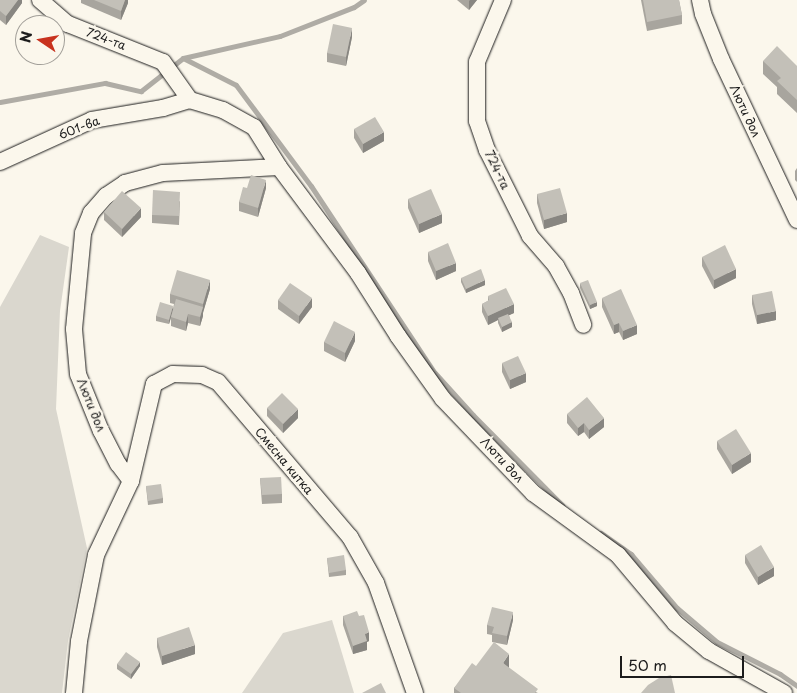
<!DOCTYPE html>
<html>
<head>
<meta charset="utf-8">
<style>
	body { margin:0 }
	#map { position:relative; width:797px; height:693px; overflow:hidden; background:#fbf7ec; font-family:"Playpen Sans",sans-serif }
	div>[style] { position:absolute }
	.green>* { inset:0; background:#dad7ce }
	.stream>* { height:5px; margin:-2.5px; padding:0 2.5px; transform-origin:2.5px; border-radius:2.5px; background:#afaca5 }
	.roads { filter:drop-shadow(0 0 1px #1c1c1c) drop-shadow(0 0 1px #1c1c1c) }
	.minor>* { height:16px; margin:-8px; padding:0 8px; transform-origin:8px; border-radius:8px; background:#fbf7ec }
	.wall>* { inset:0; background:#a8a59e }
	.shaded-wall>* { inset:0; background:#888681 }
	.building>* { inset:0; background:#c3c0b8 }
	span { translate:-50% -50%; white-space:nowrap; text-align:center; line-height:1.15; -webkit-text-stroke:5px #fbf7ec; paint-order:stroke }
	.street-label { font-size:12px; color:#1c1c1c }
	.north { position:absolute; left:15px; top:15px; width:50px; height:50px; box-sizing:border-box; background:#fbf7ec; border:1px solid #a29f99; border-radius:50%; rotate:282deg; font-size:14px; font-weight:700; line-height:20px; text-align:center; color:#1c1c1c }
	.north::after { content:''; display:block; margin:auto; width:18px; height:22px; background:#c8321e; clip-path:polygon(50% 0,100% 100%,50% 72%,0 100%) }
	.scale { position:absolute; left:620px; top:656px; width:124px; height:22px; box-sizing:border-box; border:2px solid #1c1c1c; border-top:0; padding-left:6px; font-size:15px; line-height:18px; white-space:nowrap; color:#1c1c1c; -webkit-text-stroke:4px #fbf7ec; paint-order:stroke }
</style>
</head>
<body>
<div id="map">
	<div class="green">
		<i style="clip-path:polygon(40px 235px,69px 247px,60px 311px,56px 409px,87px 548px,68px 641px,62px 693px,0 693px,0 307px)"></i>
		<i style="clip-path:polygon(332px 620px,354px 693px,242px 693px,283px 633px)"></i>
	</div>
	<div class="stream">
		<i style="left:183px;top:58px;width:99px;rotate:-12.8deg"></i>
		<i style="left:280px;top:36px;width:79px;rotate:-21.4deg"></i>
		<i style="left:354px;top:7px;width:12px;rotate:-35deg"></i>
		<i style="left:0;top:102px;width:107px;rotate:-10.3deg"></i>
		<i style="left:105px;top:83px;width:37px;rotate:13deg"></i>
		<i style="left:141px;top:91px;width:53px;rotate:-38.2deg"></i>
		<i style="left:183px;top:58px;width:59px;rotate:27deg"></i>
		<i style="left:236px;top:85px;width:126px;rotate:53.4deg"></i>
		<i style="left:311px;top:186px;width:224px;rotate:56.5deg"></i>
		<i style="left:435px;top:373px;width:57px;rotate:47.9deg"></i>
		<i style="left:473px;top:415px;width:127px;rotate:45.3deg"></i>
		<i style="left:601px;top:533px;width:37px;rotate:35deg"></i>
		<i style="left:631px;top:554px;width:71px;rotate:49.6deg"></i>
		<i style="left:677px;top:608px;width:52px;rotate:40.4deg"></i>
		<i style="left:717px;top:642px;width:71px;rotate:26.9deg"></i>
		<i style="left:780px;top:674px;width:21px;rotate:35deg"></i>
	</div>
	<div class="roads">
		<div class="minor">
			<i style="left:40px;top:0;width:37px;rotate:41deg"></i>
			<i style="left:68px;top:24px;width:102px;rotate:21.8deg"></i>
			<i style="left:163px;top:62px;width:47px;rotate:54.6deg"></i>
			<i style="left:503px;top:0;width:67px;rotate:112.8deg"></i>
			<i style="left:477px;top:62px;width:59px;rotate:90deg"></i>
			<i style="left:477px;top:121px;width:31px;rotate:71deg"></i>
			<i style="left:487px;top:150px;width:96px;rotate:63.4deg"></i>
			<i style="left:530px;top:236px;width:40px;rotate:49deg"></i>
			<i style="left:556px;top:266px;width:31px;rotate:61deg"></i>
			<i style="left:571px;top:293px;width:34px;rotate:69deg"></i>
			<i style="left:700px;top:0;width:14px;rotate:78deg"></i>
			<i style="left:703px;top:14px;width:48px;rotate:68.2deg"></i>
			<i style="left:721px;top:59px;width:178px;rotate:64.7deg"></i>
			<i style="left:190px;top:100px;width:34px;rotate:17deg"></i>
			<i style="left:223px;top:110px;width:35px;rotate:29deg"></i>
			<i style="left:254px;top:127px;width:47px;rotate:58deg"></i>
			<i style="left:279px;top:167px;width:132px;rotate:53.3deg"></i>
			<i style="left:358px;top:273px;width:75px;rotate:57.6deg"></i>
			<i style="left:398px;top:336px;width:77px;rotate:54.5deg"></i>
			<i style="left:443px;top:399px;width:130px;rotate:46.2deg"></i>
			<i style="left:533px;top:493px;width:105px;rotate:36.1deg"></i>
			<i style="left:618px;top:555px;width:89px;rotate:50deg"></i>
			<i style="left:675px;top:623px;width:44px;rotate:39.5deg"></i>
			<i style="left:709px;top:651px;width:86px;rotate:29.2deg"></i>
			<i style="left:0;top:162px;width:101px;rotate:-24.5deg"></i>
			<i style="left:92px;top:120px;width:72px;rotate:-9.6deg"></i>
			<i style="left:163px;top:108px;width:28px;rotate:-17deg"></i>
			<i style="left:131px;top:481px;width:100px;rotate:-76.7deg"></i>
			<i style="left:154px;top:384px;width:21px;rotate:-28deg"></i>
			<i style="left:173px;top:374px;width:29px;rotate:2deg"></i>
			<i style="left:202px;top:375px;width:17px;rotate:24deg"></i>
			<i style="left:218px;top:382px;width:204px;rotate:49.6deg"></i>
			<i style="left:350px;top:537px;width:53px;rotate:60.5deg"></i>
			<i style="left:376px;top:583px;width:117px;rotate:70.5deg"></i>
			<i style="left:74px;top:693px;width:52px;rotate:-84.5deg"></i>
			<i style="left:79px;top:641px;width:88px;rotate:-78.8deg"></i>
			<i style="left:96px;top:555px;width:82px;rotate:-64.7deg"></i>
			<i style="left:131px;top:481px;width:21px;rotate:-127deg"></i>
			<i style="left:118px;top:464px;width:37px;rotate:-117deg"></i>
			<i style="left:101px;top:431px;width:61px;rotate:-112deg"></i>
			<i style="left:78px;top:374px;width:45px;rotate:-95.1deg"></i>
			<i style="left:74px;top:329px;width:96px;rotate:-84.6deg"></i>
			<i style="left:83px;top:233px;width:22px;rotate:-68deg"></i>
			<i style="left:91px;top:213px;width:23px;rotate:-49deg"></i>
			<i style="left:106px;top:196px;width:23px;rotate:-34deg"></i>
			<i style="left:125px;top:183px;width:39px;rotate:-15deg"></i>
			<i style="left:163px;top:173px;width:116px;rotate:-3deg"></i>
		</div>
	</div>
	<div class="wall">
		<i style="clip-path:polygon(0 0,22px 0,22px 3px,6px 25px,0 20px)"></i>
		<i style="clip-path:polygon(81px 0,128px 0,128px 3px,121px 20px,81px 3px)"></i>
		<i style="clip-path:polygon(457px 0,477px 0,469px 10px)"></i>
		<i style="clip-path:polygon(641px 0,679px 0,682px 15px,682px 24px,647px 31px)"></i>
		<i style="clip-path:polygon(352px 37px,346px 66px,327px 62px,327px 53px)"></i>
		<i style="clip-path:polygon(763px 61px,797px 66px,797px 113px,777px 94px,777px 87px,763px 74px)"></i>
		<i style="clip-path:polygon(354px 129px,384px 141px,363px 153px,354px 138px)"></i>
		<i style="clip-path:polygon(797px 168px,797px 182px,795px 180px,795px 171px)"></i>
		<i style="clip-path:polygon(247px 188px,266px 188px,258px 217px,239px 211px,239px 202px)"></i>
		<i style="clip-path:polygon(537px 194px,567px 222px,544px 229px,537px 203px)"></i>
		<i style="clip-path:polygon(408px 199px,442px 223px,419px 233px,408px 208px)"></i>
		<i style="clip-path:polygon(180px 201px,179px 225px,152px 223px,152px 215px)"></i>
		<i style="clip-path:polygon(104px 212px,141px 217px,122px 237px,104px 220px)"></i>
		<i style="clip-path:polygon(428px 252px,456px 271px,436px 280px,428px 261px)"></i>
		<i style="clip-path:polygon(702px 257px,736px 278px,714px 289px,702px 266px)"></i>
		<i style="clip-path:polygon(461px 278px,485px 285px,466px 293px,461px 282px)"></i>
		<i style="clip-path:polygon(580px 283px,597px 306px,590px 309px,580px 288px)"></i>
		<i style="clip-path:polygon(210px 289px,203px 312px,203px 316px,200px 326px,188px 323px,186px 331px,171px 326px,171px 318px,169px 324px,156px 321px,156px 316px,173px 309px,174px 304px,170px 303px,170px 294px)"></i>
		<i style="clip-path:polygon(752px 295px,776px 320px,757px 324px,752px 304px)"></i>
		<i style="clip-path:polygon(488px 296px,514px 313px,509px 315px,512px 327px,502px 332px,498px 323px,498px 320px,488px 325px,482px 312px,482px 304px,488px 301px)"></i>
		<i style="clip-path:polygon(602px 298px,637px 334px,623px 340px,619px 332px,614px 334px,602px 307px)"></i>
		<i style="clip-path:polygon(278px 300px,312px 307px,299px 324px,278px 309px)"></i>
		<i style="clip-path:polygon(355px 341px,345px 362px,324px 351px,324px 342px)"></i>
		<i style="clip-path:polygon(502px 363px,526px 382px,510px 389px,502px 372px)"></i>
		<i style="clip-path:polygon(267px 408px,298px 418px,283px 433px,267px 416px)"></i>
		<i style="clip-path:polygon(567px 414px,604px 427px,589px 439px,584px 432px,578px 436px,567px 423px)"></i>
		<i style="clip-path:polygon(717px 441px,751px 462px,732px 474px,717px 449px)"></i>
		<i style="clip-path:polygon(260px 478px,282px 494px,282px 503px,262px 504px)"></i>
		<i style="clip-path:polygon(146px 486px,163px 498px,163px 503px,148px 505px)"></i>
		<i style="clip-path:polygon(745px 555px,774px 576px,758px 585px,745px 563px)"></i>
		<i style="clip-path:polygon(327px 558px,346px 570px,346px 575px,329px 577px)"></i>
		<i style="clip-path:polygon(343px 616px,359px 616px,369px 641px,367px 642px,367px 650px,353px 654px,343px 625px)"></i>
		<i style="clip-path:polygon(513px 620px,507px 645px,492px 642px,492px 635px,487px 634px,487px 625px)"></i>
		<i style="clip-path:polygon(157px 638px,195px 654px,162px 665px,157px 647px)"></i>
		<i style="clip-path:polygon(117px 664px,140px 666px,131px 679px,117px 669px)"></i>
		<i style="clip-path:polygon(476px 666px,538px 693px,454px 693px,454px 688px)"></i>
	</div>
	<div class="shaded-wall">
		<i style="clip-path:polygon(18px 0,22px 0,22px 3px,6px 25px,6px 16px)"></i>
		<i style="clip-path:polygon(125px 0,128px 0,128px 3px,121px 20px,121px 11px)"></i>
		<i style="clip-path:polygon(470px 0,477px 0,469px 10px,469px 1px)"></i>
		<i style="clip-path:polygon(352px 28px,352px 37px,346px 66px,346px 57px)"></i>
		<i style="clip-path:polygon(384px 132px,384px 141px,363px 153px,363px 144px)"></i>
		<i style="clip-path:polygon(266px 180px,266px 188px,258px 217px,258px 208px)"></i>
		<i style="clip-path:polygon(141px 208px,141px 217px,122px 237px,122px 229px)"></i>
		<i style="clip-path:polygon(567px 213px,567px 222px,544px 229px,544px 220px)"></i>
		<i style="clip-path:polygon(442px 214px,442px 223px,419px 233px,419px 224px)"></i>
		<i style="clip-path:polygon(456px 263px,456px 271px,436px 280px,436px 271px)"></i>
		<i style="clip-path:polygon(736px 269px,736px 278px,714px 289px,714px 280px)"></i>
		<i style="clip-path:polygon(210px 280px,210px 289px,203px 313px,203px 304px)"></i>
		<i style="clip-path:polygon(485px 280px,485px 285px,466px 293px,466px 289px)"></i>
		<i style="clip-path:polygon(312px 298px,312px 307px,299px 324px,299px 316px)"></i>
		<i style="clip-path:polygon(597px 302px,597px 306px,590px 309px,590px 305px)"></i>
		<i style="clip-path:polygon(514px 304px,514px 313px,499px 320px,498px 318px,498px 320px,488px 325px,488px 316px)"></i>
		<i style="clip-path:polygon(173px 306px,173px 310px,169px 324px,169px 320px)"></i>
		<i style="clip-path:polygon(203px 307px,203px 316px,200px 326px,200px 317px)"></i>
		<i style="clip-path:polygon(776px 311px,776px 320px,757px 324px,757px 315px)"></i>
		<i style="clip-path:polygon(188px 314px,188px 323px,186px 331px,186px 322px)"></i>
		<i style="clip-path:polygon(512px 322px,512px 327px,502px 332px,502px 327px)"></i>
		<i style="clip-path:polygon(619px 323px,619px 332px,614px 334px,614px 325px)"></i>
		<i style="clip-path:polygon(637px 325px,637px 334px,623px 340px,623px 331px)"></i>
		<i style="clip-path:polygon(355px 332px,355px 341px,345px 362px,345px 353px)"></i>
		<i style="clip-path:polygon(526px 373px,526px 382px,510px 389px,510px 380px)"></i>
		<i style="clip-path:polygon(298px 409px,298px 418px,283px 433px,283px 424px)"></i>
		<i style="clip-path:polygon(604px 418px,604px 427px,589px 439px,589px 430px)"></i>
		<i style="clip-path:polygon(584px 423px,584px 432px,578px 436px,578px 428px)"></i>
		<i style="clip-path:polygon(751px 453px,751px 462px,732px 474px,732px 465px)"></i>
		<i style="clip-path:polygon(774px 567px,774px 576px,758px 585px,758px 577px)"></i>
		<i style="clip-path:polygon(513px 612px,513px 620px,507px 645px,507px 636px)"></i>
		<i style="clip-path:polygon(369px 632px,369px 641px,367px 642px,367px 650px,353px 654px,353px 646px,365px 634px)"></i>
		<i style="clip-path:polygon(195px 645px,195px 654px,162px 665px,162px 656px)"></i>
		<i style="clip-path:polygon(509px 654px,509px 671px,503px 663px)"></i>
		<i style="clip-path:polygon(140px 662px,140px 666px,131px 679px,131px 674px)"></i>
	</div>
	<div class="building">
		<i style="clip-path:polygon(0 0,18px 0,6px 16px,0 11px)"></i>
		<i style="clip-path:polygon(94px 0,125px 0,121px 11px)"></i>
		<i style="clip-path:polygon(643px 0,679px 0,682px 15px,647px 22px)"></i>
		<i style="clip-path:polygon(333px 24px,352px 28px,346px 57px,327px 53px)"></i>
		<i style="clip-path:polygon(777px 46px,797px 66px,797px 100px,777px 81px,781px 78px,763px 61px)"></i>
		<i style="clip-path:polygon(375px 117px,384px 132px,363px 144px,354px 129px)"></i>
		<i style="clip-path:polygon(251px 175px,266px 180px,258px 208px,239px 202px,243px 187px,247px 188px)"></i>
		<i style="clip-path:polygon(560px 188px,567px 213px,544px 220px,537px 194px)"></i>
		<i style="clip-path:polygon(431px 189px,442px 214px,419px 224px,408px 199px)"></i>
		<i style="clip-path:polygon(153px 190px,180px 192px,179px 216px,152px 215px)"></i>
		<i style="clip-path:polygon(122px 191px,141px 208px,122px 229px,104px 212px)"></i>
		<i style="clip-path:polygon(448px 243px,456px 263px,436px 271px,428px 252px)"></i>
		<i style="clip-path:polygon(725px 245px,736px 269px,714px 280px,702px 257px)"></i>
		<i style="clip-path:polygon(481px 269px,485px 280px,466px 289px,461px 278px)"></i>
		<i style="clip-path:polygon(177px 270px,210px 280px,203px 304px,170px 294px)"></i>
		<i style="clip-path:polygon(588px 280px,597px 302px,590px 305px,580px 283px)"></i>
		<i style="clip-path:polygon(290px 283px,312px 298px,299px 316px,278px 300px)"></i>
		<i style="clip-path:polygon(506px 288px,514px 304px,488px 316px,482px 304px,489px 300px,488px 296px)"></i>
		<i style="clip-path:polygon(621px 289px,637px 325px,623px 331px,619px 323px,614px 325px,602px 298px)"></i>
		<i style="clip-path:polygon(772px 291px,776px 311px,757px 315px,752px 295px)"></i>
		<i style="clip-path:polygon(176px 299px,203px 307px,200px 317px,188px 314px,186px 322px,171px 317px)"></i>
		<i style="clip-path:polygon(160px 302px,173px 306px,169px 320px,156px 316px)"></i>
		<i style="clip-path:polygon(508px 314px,512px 322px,502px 327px,498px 318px)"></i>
		<i style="clip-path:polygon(334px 321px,355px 332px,345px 353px,324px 342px)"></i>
		<i style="clip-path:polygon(518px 356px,526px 373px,510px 380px,502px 363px)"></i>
		<i style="clip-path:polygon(282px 393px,298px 409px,283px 424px,267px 408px)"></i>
		<i style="clip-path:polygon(587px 397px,604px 418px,589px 430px,584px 423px,578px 428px,567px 414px)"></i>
		<i style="clip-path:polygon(736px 429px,751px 453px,732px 465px,717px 441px)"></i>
		<i style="clip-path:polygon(281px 477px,282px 494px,262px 495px,260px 478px)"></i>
		<i style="clip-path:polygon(161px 484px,163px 498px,148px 501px,146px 486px)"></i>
		<i style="clip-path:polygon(761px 545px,774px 567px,758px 577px,745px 555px)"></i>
		<i style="clip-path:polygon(344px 555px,346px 570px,329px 573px,327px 558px)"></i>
		<i style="clip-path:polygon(492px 607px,513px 612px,507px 636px,492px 633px,494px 627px,487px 625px)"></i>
		<i style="clip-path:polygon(357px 611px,359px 616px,364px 615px,369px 632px,365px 634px,367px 641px,353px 646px,343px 616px)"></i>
		<i style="clip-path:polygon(189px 627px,195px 645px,162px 656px,157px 638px)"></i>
		<i style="clip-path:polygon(494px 642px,509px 654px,503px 663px,538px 689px,535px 693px,461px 693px,454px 688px,472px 663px,476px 666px)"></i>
		<i style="clip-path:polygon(126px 652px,140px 662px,131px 674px,117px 664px)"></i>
		<i style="clip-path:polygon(671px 675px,675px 693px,641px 693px,648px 685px,659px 678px)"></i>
		<i style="clip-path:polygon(381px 683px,386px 693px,362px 693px)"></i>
	</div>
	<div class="street-label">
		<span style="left:106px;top:39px;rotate:21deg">724-та</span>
		<span style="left:745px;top:111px;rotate:65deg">Люти дол</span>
		<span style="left:79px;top:128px;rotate:-21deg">601-ва</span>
		<span style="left:497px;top:170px;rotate:64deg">724-та</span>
		<span style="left:91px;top:405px;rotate:68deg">Люти дол</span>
		<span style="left:502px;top:460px;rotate:47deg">Люти дол</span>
		<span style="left:284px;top:461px;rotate:50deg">Смесна китка</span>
	</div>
	<div class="north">N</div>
	<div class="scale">50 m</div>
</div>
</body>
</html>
